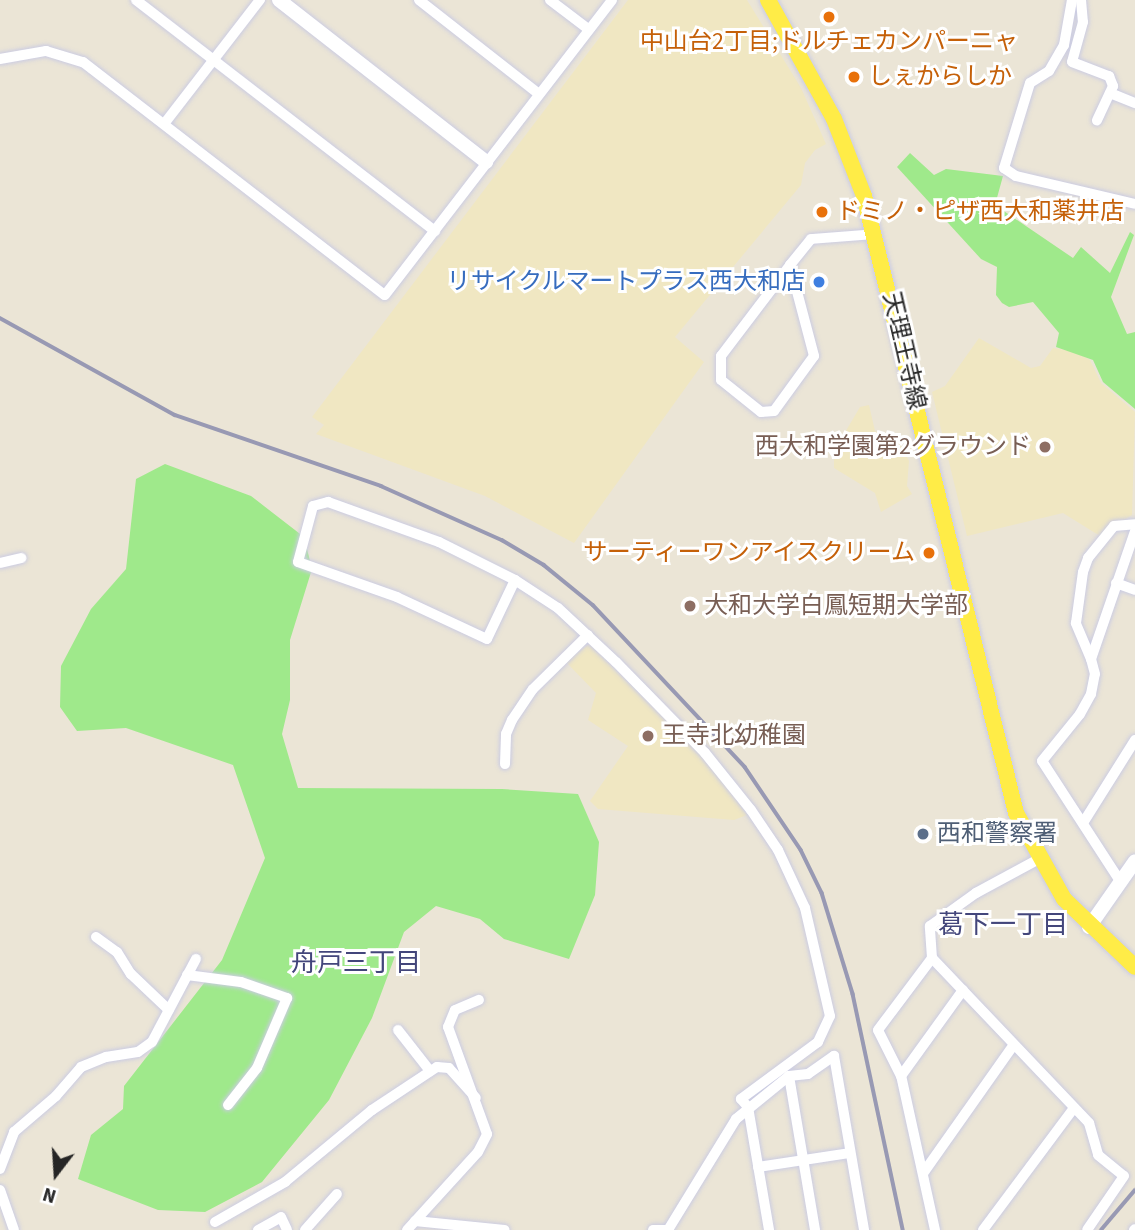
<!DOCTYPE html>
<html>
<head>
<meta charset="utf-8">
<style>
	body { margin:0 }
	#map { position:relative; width:1135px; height:1230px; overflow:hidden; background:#ebe5d6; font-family:"Source Sans 3","Noto Sans JP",sans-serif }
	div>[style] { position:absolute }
	.education>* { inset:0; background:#f0e7c2 }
	.green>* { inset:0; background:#9fe98b }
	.roads { filter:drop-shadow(0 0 2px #cbcce2) drop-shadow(0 0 2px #cbcce2) }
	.street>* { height:10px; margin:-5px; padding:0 5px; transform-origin:5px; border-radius:5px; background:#fff }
	.secondary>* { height:14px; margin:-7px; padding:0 7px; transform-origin:7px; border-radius:7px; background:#fff }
	.primary>* { height:16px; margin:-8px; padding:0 8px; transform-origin:8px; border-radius:8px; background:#ffec47 }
	.rail>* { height:3.5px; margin:-1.75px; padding:0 1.75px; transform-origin:1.75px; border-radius:1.75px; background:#9899b3 }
	.dots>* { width:19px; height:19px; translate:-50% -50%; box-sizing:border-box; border:4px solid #fff; border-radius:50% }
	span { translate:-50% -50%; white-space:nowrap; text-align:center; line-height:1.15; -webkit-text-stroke:6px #fff; paint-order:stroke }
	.food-label { font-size:24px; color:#c56008 }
	.left { translate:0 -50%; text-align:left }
	.right { translate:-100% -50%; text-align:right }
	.shop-label { font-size:24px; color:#366cbe }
	.street-label { font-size:24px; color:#262626 }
	.education-label { font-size:24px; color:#785e54 }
	.service-label { font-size:24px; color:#4e5e75 }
	.neighbourhood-label { font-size:26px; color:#43467b }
	.north { position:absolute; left:21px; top:1139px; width:70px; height:70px; -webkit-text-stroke:5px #fff; paint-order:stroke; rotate:197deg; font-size:19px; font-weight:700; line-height:28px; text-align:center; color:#262626 }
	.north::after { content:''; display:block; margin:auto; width:24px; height:32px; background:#262626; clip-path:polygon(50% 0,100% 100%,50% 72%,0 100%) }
</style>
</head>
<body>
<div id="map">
	<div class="education">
		<i style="clip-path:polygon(628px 0,747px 0,801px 88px,826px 144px,815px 150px,805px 163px,801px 185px,675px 337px,704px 362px,574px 543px,485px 496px,316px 434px,324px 425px,312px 417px)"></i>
		<i style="clip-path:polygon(979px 338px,1031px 368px,1040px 366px,1053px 348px,1074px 351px,1090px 360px,1101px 383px,1135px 412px,1132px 515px,1100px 536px,1063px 513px,967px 536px,932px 392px,945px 386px)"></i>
		<i style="clip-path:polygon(869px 405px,875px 431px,899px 442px,909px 461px,907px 486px,912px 494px,881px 512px,875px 493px,834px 468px,834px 451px,860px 407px)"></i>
		<i style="clip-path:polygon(589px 644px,709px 763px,747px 815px,734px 820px,598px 809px,590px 801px,628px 746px,588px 720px,596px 693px,566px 662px)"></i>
	</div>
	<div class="green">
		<i style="clip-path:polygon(910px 153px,934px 175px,946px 169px,1003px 176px,995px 205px,1073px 258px,1081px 247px,1110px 273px,1130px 232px,1134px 235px,1111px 297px,1127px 334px,1135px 332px,1135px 409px,1103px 382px,1093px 360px,1056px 347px,1059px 333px,1033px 302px,1009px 307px,1002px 303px,996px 295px,997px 267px,981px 259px,897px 167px)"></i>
		<i style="clip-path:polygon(165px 464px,251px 496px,304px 537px,312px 569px,290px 640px,290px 700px,282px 734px,298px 788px,502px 789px,578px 794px,599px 842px,595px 895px,569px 959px,504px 939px,480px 919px,436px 906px,404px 932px,372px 1018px,329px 1100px,262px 1182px,205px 1212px,158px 1210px,78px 1179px,91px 1135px,123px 1109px,124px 1086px,222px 960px,265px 858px,233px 765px,126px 728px,77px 731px,60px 707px,61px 666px,91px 609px,126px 569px,136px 479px)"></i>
	</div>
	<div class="roads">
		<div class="street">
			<i style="left:136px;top:0;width:378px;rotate:37.7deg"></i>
			<i style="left:419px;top:0;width:152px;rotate:38.1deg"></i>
			<i style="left:550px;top:0;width:48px;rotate:37.3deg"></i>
			<i style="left:1072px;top:0;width:46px;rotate:100.1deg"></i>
			<i style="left:1064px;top:45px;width:30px;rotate:120deg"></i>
			<i style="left:1049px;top:71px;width:22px;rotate:148deg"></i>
			<i style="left:1030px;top:83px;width:89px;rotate:107deg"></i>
			<i style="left:1004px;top:168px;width:14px;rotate:34deg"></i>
			<i style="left:1016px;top:176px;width:122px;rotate:13.2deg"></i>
			<i style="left:1081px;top:0;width:22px;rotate:85deg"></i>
			<i style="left:1083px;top:22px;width:41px;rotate:105.4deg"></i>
			<i style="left:1072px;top:62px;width:40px;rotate:21deg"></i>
			<i style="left:1109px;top:76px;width:11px;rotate:68deg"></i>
			<i style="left:1113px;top:86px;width:38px;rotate:115deg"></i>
			<i style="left:0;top:59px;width:47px;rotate:-9.9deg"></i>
			<i style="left:46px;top:51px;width:39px;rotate:17deg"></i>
			<i style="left:83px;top:62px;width:381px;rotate:37.7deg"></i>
			<i style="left:385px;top:295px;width:372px;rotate:-52.4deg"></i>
			<i style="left:1110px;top:93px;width:27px;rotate:22deg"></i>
			<i style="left:164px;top:124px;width:157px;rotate:-52.3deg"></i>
			<i style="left:790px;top:265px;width:94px;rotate:75.2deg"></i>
			<i style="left:814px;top:356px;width:68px;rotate:126deg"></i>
			<i style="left:774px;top:411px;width:13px;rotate:176deg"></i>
			<i style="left:761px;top:412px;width:51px;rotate:-141.3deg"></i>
			<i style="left:721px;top:380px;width:24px;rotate:-90deg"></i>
			<i style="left:721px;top:356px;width:114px;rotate:-52.8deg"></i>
			<i style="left:790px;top:265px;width:33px;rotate:-51deg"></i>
			<i style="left:811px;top:239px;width:65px;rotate:-4.4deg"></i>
			<i style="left:0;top:563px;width:22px;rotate:-13deg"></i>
			<i style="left:515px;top:580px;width:65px;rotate:115.4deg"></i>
			<i style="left:487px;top:639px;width:99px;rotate:-155deg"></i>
			<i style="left:397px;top:597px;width:105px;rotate:-160.5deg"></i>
			<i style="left:298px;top:562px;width:58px;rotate:-75deg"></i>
			<i style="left:313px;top:506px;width:16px;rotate:-15deg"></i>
			<i style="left:328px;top:502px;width:118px;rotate:19.8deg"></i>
			<i style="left:439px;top:542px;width:85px;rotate:26.6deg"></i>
			<i style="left:515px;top:580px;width:51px;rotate:33.1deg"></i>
			<i style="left:558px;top:608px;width:79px;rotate:43deg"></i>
			<i style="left:616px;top:662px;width:127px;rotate:45.6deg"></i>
			<i style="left:705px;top:753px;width:73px;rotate:51.1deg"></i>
			<i style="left:751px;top:810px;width:48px;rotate:56deg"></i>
			<i style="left:778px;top:850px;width:64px;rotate:65deg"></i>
			<i style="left:805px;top:908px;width:111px;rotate:77deg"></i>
			<i style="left:830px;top:1016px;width:29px;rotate:115deg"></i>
			<i style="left:818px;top:1042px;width:96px;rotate:143.5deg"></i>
			<i style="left:741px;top:1099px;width:11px;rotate:49deg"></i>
			<i style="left:748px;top:1107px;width:125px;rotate:80.3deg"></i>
			<i style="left:1116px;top:583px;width:20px;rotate:20deg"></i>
			<i style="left:1091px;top:659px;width:39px;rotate:-113deg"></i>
			<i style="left:1076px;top:623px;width:51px;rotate:-82.2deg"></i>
			<i style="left:1083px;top:572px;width:15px;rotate:-70deg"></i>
			<i style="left:1088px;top:558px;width:41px;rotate:-50.9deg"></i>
			<i style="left:1114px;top:526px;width:21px;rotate:-5deg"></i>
			<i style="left:505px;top:764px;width:30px;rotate:-88deg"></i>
			<i style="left:506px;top:734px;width:15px;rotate:-67deg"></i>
			<i style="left:512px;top:720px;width:37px;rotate:-56deg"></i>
			<i style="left:533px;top:689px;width:77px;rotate:-44.5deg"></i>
			<i style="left:1083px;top:823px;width:98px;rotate:-57.9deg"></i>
			<i style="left:1120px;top:881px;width:143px;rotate:-123deg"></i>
			<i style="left:1042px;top:761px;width:60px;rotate:-51deg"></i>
			<i style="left:1080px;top:714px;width:23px;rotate:-61deg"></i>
			<i style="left:1091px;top:694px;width:20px;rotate:-79deg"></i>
			<i style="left:1095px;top:674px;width:16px;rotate:-105deg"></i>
			<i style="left:1091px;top:659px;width:135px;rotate:-71deg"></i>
			<i style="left:96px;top:937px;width:26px;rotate:36deg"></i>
			<i style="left:117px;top:952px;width:26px;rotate:58deg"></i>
			<i style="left:131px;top:974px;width:52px;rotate:43.5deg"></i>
			<i style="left:932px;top:958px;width:228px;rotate:46.4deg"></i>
			<i style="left:1089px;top:1123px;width:33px;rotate:74deg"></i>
			<i style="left:1098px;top:1155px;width:33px;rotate:39deg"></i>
			<i style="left:1124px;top:1176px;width:65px;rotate:124.4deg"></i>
			<i style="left:187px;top:975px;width:54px;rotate:7.4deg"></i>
			<i style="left:241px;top:982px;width:49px;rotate:19.2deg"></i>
			<i style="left:287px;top:998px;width:76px;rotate:113.2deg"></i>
			<i style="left:257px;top:1068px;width:47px;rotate:128.1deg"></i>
			<i style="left:398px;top:1030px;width:52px;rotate:52deg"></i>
			<i style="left:789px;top:1076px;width:156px;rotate:80.4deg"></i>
			<i style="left:901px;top:1076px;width:106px;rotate:-54.2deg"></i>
			<i style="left:758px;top:1167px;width:92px;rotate:-8.7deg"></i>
			<i style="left:0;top:1169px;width:40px;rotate:-69deg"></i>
			<i style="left:14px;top:1132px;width:55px;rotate:-40.6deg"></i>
			<i style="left:56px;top:1096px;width:38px;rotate:-49deg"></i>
			<i style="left:81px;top:1067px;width:27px;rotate:-22deg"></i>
			<i style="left:106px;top:1057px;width:32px;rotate:-9deg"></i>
			<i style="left:138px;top:1052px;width:17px;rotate:-36deg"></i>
			<i style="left:152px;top:1042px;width:94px;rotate:-62.1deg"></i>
			<i style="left:924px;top:1172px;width:154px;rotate:-54.8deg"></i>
			<i style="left:0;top:1190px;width:42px;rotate:70.7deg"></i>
			<i style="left:415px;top:1221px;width:90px;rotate:5.7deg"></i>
			<i style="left:215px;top:1222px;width:81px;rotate:-29.7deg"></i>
			<i style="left:285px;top:1182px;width:113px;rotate:-39.6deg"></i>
			<i style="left:372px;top:1110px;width:78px;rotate:-33.5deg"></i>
			<i style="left:437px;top:1067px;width:12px;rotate:5deg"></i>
			<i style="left:449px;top:1068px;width:40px;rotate:48deg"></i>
			<i style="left:258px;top:1230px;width:26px;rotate:-29deg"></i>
			<i style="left:281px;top:1217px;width:14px;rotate:65deg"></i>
			<i style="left:305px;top:1230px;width:48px;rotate:-48.4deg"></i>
			<i style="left:407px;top:1230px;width:105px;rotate:-47.7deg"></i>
			<i style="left:478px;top:1152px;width:20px;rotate:-63deg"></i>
			<i style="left:487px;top:1134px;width:114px;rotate:-110deg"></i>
			<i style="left:448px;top:1027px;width:18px;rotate:-68deg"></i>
			<i style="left:455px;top:1010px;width:26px;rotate:-23deg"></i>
			<i style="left:653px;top:1230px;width:14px"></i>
			<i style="left:668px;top:1230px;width:130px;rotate:-58.5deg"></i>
			<i style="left:736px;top:1119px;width:68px;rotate:-39.1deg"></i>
			<i style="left:789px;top:1076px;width:19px;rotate:-6deg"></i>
			<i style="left:808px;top:1074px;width:32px;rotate:-35deg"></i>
			<i style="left:834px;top:1056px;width:177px;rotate:80.2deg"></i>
			<i style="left:935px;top:1230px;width:158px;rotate:-102.4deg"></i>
			<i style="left:901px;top:1076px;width:51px;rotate:-116.6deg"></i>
			<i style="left:878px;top:1030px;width:90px;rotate:-53.1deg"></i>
			<i style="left:932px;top:958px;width:32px;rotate:-94deg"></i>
			<i style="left:930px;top:926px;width:57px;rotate:-35.7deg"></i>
			<i style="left:976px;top:893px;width:72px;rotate:-28.4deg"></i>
			<i style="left:983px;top:1230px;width:152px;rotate:-53.3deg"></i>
			<i style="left:1134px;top:1230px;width:1px;rotate:-45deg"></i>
		</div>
		<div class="secondary">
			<i style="left:279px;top:0;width:263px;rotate:38deg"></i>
			<i style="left:1089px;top:927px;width:80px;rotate:-55.1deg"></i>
		</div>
		<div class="primary">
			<i style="left:768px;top:0;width:136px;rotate:61deg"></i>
			<i style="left:834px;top:119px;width:83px;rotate:68.7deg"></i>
			<i style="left:864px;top:196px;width:635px;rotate:76.16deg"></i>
			<i style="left:1016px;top:813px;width:98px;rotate:60.8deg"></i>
			<i style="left:1064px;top:899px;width:98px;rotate:43.8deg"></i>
		</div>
	</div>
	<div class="rail">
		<i style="left:0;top:318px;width:200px;rotate:29deg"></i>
		<i style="left:175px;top:415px;width:218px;rotate:19deg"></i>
		<i style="left:381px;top:486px;width:133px;rotate:24.1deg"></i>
		<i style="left:502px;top:540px;width:49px;rotate:30.8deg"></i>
		<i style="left:544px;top:565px;width:63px;rotate:39.2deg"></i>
		<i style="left:593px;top:605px;width:222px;rotate:46.8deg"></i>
		<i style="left:745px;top:767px;width:100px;rotate:56deg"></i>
		<i style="left:801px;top:850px;width:48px;rotate:64deg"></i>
		<i style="left:822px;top:893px;width:106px;rotate:72.9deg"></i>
		<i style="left:853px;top:994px;width:241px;rotate:78deg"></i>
		<i style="left:1101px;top:1230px;width:52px;rotate:-49.6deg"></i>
	</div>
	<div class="dots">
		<i style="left:829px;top:17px;background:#e8710a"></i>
		<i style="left:854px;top:77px;background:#e8710a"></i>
		<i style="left:822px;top:212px;background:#e8710a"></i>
		<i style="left:819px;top:282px;background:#3f7fe0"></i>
		<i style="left:1045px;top:447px;background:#8d6e63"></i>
		<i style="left:929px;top:553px;background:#e8710a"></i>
		<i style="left:690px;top:606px;background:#8d6e63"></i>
		<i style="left:648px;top:736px;background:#8d6e63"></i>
		<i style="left:923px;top:834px;background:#5c6f8a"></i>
	</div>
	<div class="food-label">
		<span style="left:829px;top:42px">中山台2丁目;ドルチェカンパーニャ</span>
		<span class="left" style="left:868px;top:77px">しぇからしか</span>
		<span class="left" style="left:836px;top:212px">ドミノ・ピザ西大和薬井店</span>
		<span class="right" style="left:915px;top:553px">サーティーワンアイスクリーム</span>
	</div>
	<div class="shop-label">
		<span class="right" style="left:805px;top:282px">リサイクルマートプラス西大和店</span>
	</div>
	<div class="street-label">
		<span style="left:904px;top:351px;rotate:77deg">天理王寺線</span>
	</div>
	<div class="education-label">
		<span class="right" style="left:1031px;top:447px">西大和学園第2グラウンド</span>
		<span class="left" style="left:704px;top:606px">大和大学白鳳短期大学部</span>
		<span class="left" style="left:662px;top:736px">王寺北幼稚園</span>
	</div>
	<div class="service-label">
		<span class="left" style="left:937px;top:834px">西和警察署</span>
	</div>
	<div class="neighbourhood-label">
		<span style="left:1003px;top:925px">葛下一丁目</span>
		<span style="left:356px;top:963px">舟戸三丁目</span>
	</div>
	<div class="north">N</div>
</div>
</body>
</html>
